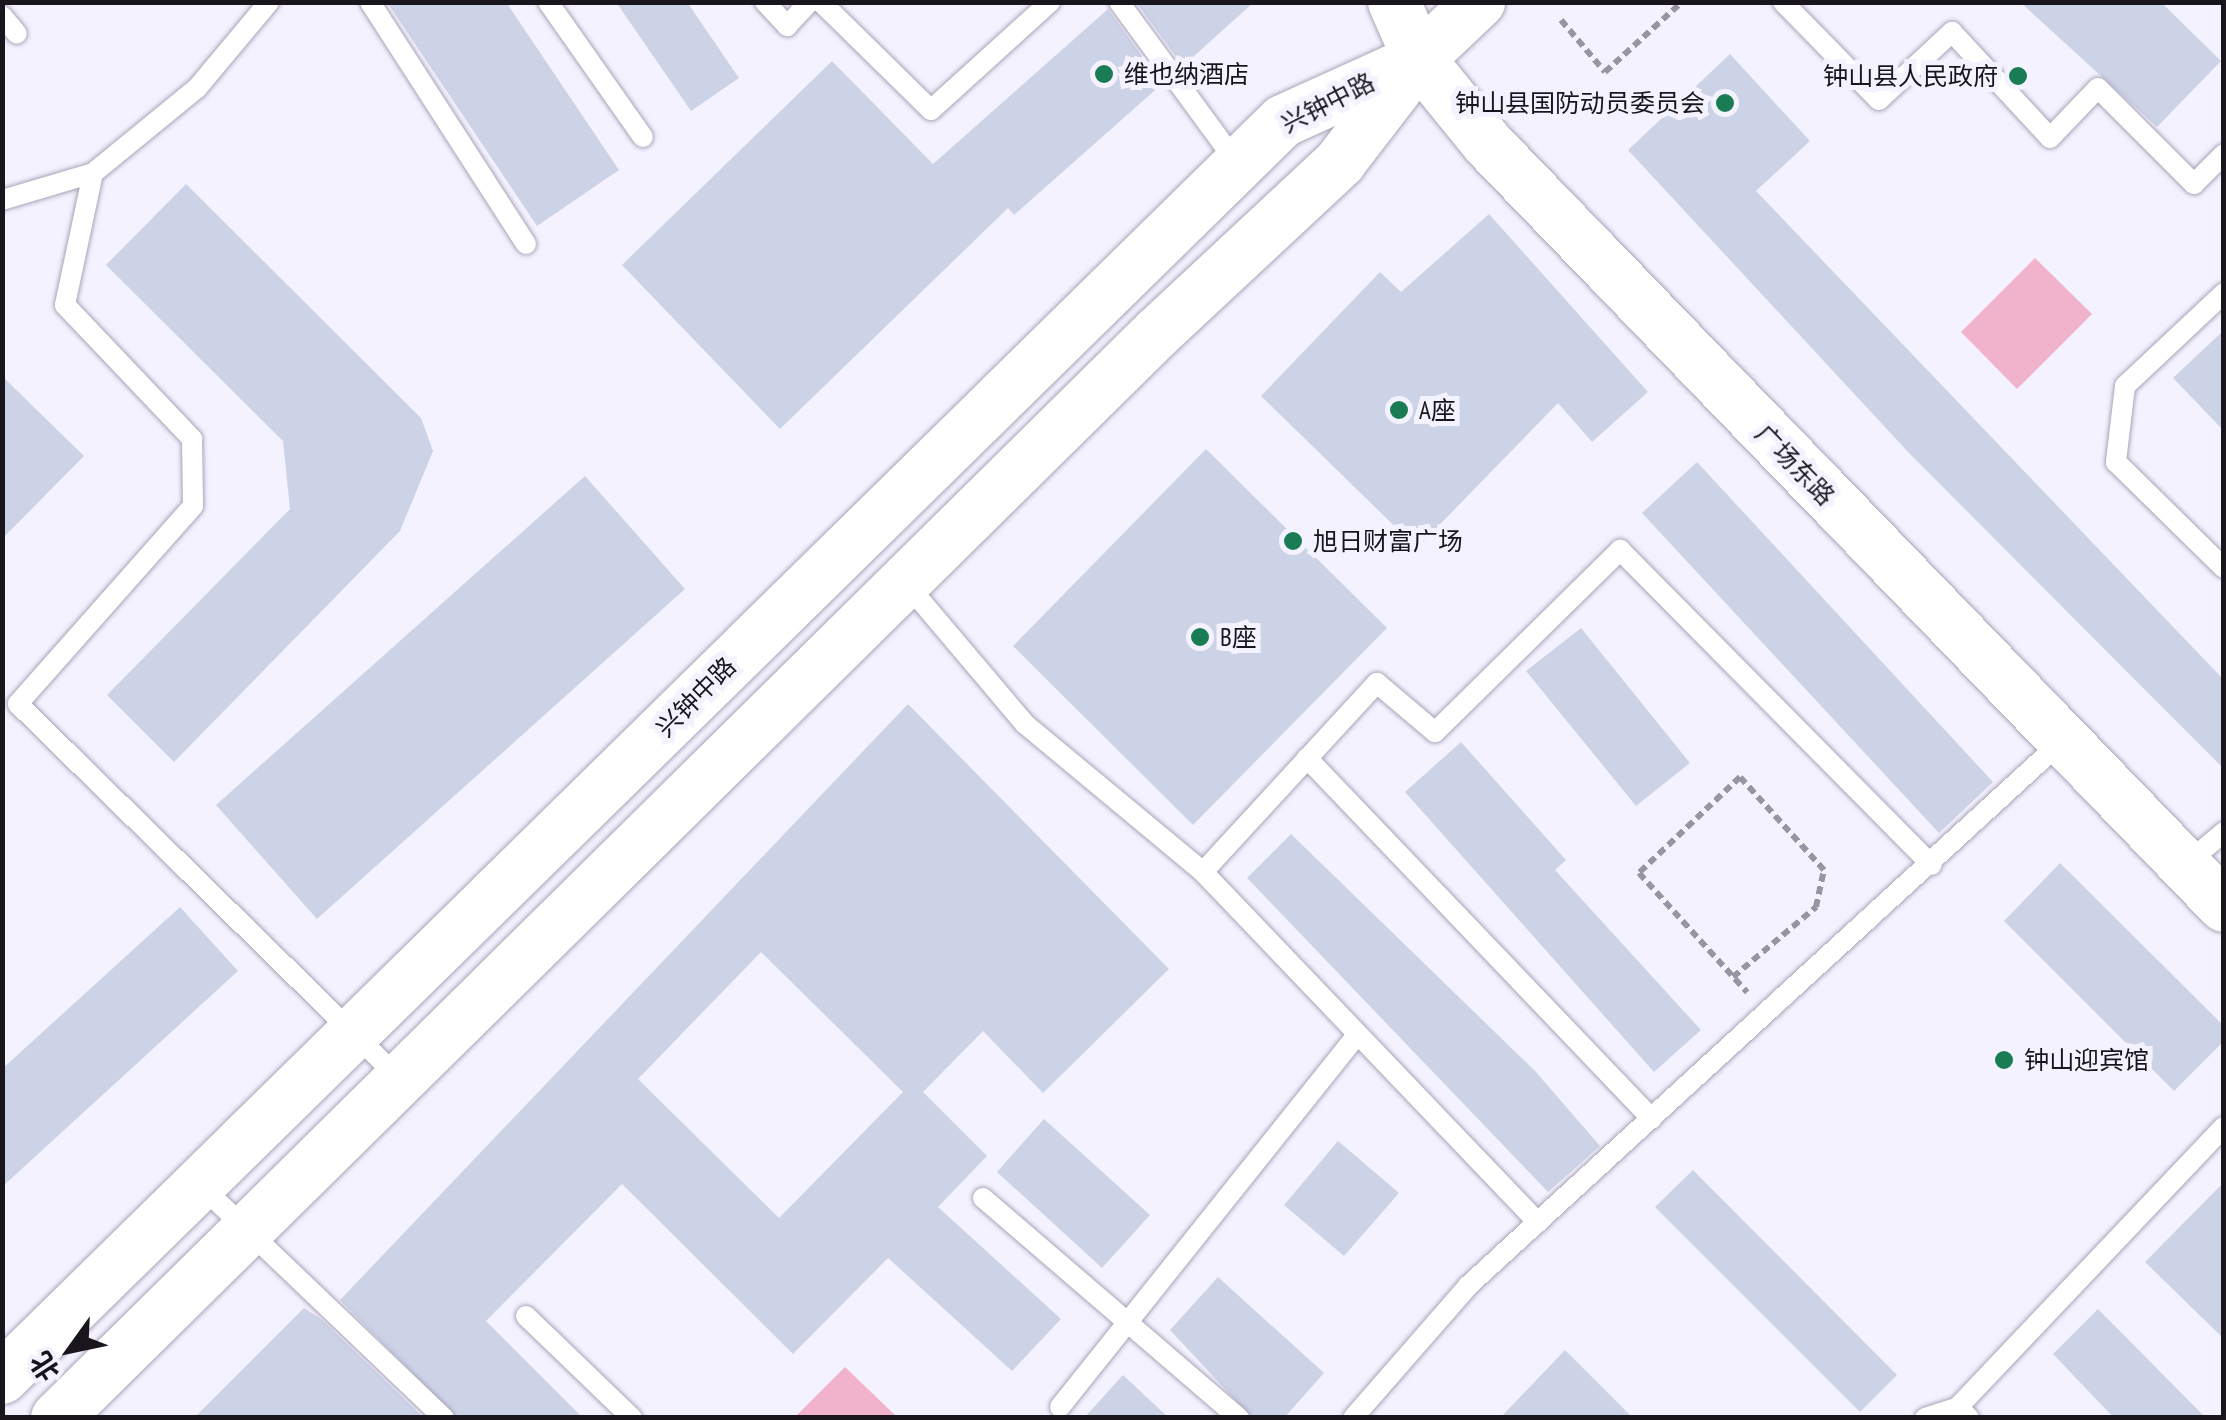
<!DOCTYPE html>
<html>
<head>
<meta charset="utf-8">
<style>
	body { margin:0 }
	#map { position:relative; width:2226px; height:1420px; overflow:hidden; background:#f5f2ff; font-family:"PT Sans Narrow","Noto Sans SC",sans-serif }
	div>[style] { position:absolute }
	.green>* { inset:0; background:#f0b3cb }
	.building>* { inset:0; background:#ccd3e7 }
	.path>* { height:6px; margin-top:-3px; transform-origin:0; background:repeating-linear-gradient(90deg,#9895a0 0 8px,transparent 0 13px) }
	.roads { filter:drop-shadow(0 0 2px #aaa4b8) drop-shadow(0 0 2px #aaa4b8) }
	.lane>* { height:20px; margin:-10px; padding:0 10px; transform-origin:10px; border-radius:10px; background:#fff }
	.secondary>* { height:52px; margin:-26px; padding:0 26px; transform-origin:26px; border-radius:26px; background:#fff }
	.dots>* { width:28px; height:28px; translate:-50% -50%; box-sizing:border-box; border:5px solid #f5f2ff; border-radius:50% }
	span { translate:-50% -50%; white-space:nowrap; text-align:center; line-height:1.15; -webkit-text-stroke:10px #f5f2ff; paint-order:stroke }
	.poi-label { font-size:25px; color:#18151d }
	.left { translate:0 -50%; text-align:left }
	.right { translate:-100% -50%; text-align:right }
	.street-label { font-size:25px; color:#18151d }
	.frame { position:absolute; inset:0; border:5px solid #18151d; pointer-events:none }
	.north { position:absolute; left:20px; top:1300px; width:100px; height:100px; -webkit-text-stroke:8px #f5f2ff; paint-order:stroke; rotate:237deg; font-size:28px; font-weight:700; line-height:40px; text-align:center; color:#18151d }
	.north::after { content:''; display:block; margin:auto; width:35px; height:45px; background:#18151d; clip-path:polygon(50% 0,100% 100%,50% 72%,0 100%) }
</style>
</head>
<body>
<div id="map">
	<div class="green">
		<i style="clip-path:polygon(2035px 258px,2092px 314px,2017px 389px,1961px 332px)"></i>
		<i style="clip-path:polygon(845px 1367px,897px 1417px,795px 1417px)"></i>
	</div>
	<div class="building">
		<i style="clip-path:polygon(387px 2px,506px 2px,619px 170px,537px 226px)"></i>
		<i style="clip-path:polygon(616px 2px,687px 2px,739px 78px,691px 111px)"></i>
		<i style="clip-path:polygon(1136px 2px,1254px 2px,1183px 66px)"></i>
		<i style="clip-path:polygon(2020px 2px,2161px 2px,2221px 61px,2157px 127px)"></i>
		<i style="clip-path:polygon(1108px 9px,1162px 84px,1014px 215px,1008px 208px,780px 429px,622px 265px,832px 61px,933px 164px)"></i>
		<i style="clip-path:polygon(1730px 54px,1810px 141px,1756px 191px,2224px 680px,2224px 769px,1909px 453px,1628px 150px)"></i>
		<i style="clip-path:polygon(186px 184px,421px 418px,433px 451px,400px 531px,174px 762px,107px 695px,290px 509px,283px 441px,106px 265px)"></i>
		<i style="clip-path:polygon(1489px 214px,1648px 392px,1592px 442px,1558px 403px,1417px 548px,1261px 396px,1380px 272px,1401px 292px)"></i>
		<i style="clip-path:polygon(2224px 330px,2224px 431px,2173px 378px)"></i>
		<i style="clip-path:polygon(2px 376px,84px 456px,2px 539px)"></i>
		<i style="clip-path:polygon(1206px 449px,1387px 628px,1193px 825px,1013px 646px)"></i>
		<i style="clip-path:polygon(1697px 462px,1993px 782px,1939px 833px,1642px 513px)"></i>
		<i style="clip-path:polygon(585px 476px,685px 589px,317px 919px,216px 805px)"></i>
		<i style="clip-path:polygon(1581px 628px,1690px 763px,1636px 806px,1526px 671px)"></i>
		<i style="clip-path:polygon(evenodd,908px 704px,1169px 969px,1043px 1093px,983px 1031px,923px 1092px,987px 1156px,938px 1207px,1061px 1319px,1012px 1371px,888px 1258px,793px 1354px,622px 1184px,486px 1321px,583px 1418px,457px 1418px,340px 1300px,908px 704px,761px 952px,903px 1092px,779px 1218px,638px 1079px,761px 952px)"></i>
		<i style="clip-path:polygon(1461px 742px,1566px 860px,1555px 870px,1701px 1030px,1654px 1072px,1405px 792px)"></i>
		<i style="clip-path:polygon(1291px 834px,1536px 1072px,1600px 1146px,1548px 1192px,1247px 878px)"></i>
		<i style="clip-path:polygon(2060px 863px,2224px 1026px,2224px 1041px,2174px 1091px,2004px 921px)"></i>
		<i style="clip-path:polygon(180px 907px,238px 971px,2px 1187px,2px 1069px)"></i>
		<i style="clip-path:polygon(1044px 1119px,1150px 1215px,1102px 1268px,997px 1172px)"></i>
		<i style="clip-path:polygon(1338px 1141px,1399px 1193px,1344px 1256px,1284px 1205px)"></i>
		<i style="clip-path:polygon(1693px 1170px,1897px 1375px,1860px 1412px,1655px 1207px)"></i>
		<i style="clip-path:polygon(2224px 1182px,2224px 1339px,2145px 1262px)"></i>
		<i style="clip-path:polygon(1218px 1277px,1324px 1373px,1284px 1418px,1252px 1418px,1170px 1330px)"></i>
		<i style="clip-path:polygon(304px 1308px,321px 1319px,424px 1418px,194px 1418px)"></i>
		<i style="clip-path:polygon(2098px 1309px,2206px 1418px,2114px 1418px,2053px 1354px)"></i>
		<i style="clip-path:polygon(1565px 1350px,1633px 1418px,1500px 1418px)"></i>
		<i style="clip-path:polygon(1123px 1375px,1169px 1418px,1084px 1418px)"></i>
	</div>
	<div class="path">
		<i style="left:1561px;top:20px;width:68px;rotate:49.8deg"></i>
		<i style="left:1605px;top:72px;width:104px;rotate:-42.3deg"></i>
		<i style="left:1733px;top:977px;width:109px;rotate:-40.1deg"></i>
		<i style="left:1816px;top:907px;width:38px;rotate:-78deg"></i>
		<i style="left:1824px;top:870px;width:125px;rotate:-132.1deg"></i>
		<i style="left:1740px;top:777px;width:139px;rotate:136.5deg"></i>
		<i style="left:1639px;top:873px;width:161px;rotate:47.8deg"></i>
	</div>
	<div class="roads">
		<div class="lane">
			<i style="left:269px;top:2px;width:112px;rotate:129.9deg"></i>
			<i style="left:197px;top:88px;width:134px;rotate:140.7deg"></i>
			<i style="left:93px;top:173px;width:135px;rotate:102deg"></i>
			<i style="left:65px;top:305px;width:185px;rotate:46.5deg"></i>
			<i style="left:192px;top:439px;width:67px;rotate:89.1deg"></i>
			<i style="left:193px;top:506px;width:264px;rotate:131.5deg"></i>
			<i style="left:18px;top:704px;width:535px;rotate:44.47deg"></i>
			<i style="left:370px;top:2px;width:288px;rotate:57.2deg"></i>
			<i style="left:548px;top:2px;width:165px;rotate:54.9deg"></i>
			<i style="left:765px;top:2px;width:33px;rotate:47deg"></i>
			<i style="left:787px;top:26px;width:33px;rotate:-47deg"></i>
			<i style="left:821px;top:2px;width:154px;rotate:44.5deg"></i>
			<i style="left:931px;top:110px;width:161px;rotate:-42.2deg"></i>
			<i style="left:1119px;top:2px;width:200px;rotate:53.8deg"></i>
			<i style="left:1783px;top:2px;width:137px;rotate:45.6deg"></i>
			<i style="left:1879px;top:100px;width:100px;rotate:-43deg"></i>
			<i style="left:1952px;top:32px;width:144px;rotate:47.2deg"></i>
			<i style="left:2050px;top:138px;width:69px;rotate:-46.2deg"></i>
			<i style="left:2098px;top:88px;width:136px;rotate:45deg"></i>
			<i style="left:2194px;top:184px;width:42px;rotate:-45deg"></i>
			<i style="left:2px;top:16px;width:23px;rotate:50deg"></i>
			<i style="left:2px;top:200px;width:95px;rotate:-16.5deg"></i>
			<i style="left:2224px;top:293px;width:136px;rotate:136.8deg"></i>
			<i style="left:2125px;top:386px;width:77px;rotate:96.8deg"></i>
			<i style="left:2116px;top:462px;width:151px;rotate:44.5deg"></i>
			<i style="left:905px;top:582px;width:186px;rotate:49.8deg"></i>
			<i style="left:1025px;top:724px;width:231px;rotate:39.7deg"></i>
			<i style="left:1203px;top:872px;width:485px;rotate:46.3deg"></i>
			<i style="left:1307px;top:758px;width:499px;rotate:46.3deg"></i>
			<i style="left:2186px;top:864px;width:50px;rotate:-40.1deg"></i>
			<i style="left:1203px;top:872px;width:257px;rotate:-47.4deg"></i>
			<i style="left:1377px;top:683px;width:76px;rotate:40.2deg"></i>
			<i style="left:1435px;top:732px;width:260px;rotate:-44.5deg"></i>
			<i style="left:1620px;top:550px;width:443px;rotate:45.3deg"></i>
			<i style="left:201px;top:1186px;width:336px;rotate:43.7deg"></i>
			<i style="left:983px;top:1198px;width:338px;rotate:40.7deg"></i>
			<i style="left:526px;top:1316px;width:147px;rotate:43.9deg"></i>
			<i style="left:1060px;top:1407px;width:477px;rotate:-51.4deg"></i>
			<i style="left:1958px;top:1407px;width:386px;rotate:-46.5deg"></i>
			<i style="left:1353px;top:1418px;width:175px;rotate:-48.9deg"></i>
			<i style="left:1468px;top:1286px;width:803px;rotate:-42.53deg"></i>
			<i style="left:1925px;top:1418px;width:35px;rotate:-18deg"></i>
			<i style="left:1958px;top:1407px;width:16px;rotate:45deg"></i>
		</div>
		<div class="secondary">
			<i style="left:1394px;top:2px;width:62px;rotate:66.3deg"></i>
			<i style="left:1419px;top:59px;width:109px;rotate:50.9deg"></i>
			<i style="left:1488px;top:144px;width:1059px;rotate:45.99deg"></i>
			<i style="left:2px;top:1378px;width:1795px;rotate:-44.46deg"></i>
			<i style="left:1283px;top:121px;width:143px;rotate:-24.4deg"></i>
			<i style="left:57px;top:1418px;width:1546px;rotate:-44.61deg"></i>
			<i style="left:1158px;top:332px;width:249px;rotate:-43deg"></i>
			<i style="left:1340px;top:162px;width:130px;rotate:-52.5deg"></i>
			<i style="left:1419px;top:59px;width:83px;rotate:-43.5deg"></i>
		</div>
	</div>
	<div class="dots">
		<i style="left:1104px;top:74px;background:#197c54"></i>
		<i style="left:2018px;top:76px;background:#197c54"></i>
		<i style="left:1725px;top:103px;background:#197c54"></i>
		<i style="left:1399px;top:410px;background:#197c54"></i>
		<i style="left:1293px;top:541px;background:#197c54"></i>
		<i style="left:1200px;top:637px;background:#197c54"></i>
		<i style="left:2004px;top:1060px;background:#197c54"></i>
	</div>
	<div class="poi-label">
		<span class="left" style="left:1124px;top:74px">维也纳酒店</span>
		<span class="right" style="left:1998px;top:76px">钟山县人民政府</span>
		<span class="right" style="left:1705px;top:103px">钟山县国防动员委员会</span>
		<span class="left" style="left:1419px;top:410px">A座</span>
		<span class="left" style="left:1313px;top:541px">旭日财富广场</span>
		<span class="left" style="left:1220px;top:637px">B座</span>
		<span class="left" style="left:2024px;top:1060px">钟山迎宾馆</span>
	</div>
	<div class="street-label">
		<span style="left:1328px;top:103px;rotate:-27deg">兴钟中路</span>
		<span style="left:1795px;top:465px;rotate:46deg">广场东路</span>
		<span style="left:696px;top:697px;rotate:-45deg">兴钟中路</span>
	</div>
	<div class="frame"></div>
	<div class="north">北</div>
</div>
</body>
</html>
